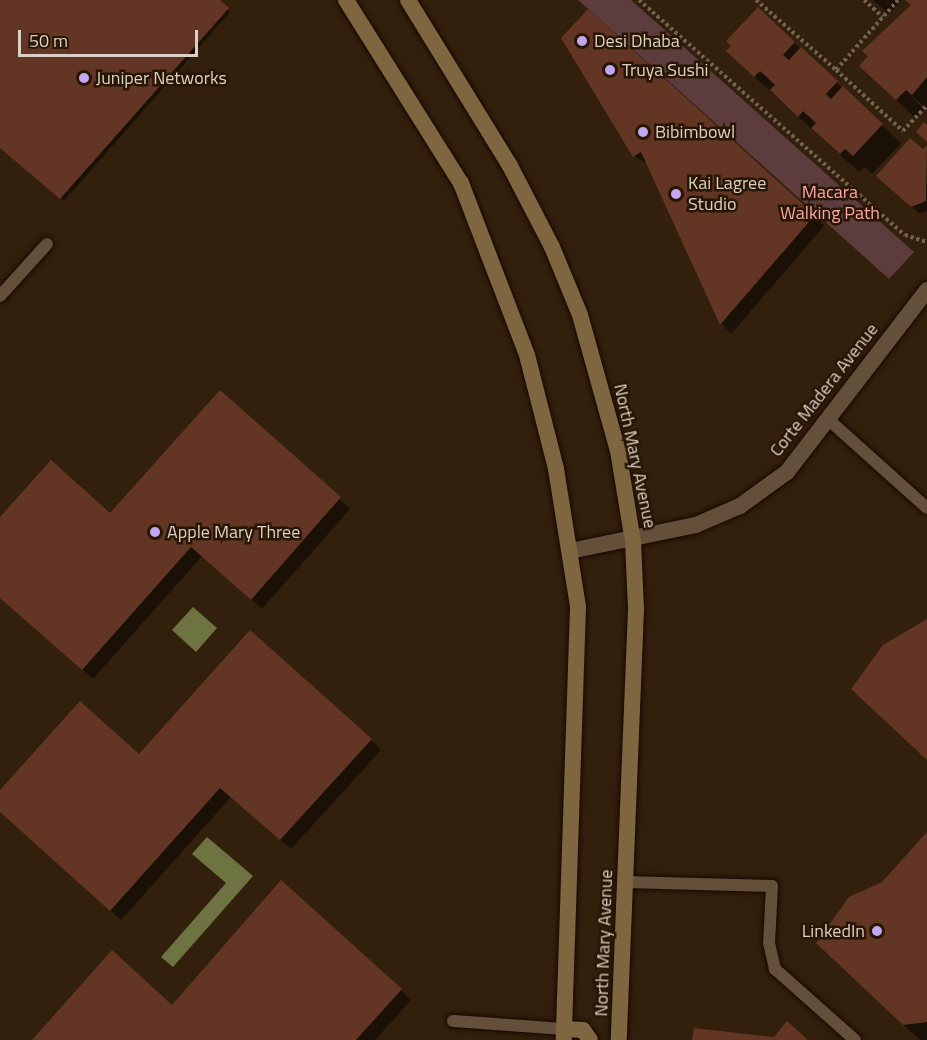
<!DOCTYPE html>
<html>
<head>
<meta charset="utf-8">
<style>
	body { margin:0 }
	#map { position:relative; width:927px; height:1040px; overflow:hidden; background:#321f0c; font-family:"Titillium Web",sans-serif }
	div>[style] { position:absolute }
	.green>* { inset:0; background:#5d3c3e }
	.water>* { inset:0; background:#6e7441 }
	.shadow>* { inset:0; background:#0007 }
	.building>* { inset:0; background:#633524 }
	.path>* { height:4px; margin-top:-2px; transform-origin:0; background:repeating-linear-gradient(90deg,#736252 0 3px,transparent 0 6px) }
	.roads { filter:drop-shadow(0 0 2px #190800) drop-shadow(0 0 2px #190800) }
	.service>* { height:12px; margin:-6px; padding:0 6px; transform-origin:6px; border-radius:6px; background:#644f3a }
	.minor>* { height:16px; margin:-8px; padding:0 8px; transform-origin:8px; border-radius:8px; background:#644f3a }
	.secondary>* { height:16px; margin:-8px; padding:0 8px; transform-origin:8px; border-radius:8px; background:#7e6740 }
	.dots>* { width:16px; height:16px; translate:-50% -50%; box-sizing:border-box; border:3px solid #281604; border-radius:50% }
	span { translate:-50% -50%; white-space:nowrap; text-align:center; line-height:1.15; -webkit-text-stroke:5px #281604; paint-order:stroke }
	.poi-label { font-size:18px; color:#dccfc4 }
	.left { translate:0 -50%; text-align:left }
	.right { translate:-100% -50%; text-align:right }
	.park-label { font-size:18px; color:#fba5ab }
	.street-label { font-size:18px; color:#dccfc4 }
	.scale { position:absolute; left:18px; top:30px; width:180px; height:27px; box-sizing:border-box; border:3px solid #dccfc4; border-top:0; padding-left:8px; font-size:18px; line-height:21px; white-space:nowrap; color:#dccfc4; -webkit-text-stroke:4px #281604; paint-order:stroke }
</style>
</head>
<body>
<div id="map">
	<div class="green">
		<i style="clip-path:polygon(578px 0,631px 0,914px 252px,889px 279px)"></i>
	</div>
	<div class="water">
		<i style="clip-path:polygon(193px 607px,217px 628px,196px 652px,172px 630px)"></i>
		<i style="clip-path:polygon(207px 837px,253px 876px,173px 967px,161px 957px,226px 883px,192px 854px)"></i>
	</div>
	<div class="shadow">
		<i style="clip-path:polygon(0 0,217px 0,230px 12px,64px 201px,0 146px)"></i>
		<i style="clip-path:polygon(873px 0,902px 0,889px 14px)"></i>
		<i style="clip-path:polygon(908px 0,927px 0,927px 108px,905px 91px,924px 109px,915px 118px,880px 84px,913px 6px)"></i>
		<i style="clip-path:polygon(758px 9px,901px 143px,872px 174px,865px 167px,859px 172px,747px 70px)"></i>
		<i style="clip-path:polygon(588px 11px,824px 226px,731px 334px,722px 324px,648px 164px,634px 156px)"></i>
		<i style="clip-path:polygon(927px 147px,927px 211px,919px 213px,885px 183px)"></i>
		<i style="clip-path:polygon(220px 392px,350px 509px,262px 609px,202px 556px,93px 679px,0 597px,0 520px,110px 515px)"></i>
		<i style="clip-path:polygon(371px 740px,381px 750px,291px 849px,231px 797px,121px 920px,0 811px,0 793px,139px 756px)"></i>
		<i style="clip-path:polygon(927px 834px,927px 1040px,920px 1040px,836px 962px,883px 884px)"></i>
		<i style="clip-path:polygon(401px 990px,411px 1000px,375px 1040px,34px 1040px,173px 1007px)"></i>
	</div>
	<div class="building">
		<i style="clip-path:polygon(0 0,220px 0,229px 8px,60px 199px,0 148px)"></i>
		<i style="clip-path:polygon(905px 0,927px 0,927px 77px,912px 95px,906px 90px,896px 100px,859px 66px,868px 56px,862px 51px,911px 5px)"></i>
		<i style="clip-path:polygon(758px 7px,795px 42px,783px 55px,789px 60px,801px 47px,838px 81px,826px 94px,831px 99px,843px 86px,883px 124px,853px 156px,845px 149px,840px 154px,811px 128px,816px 123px,803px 111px,798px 117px,770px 90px,775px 85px,760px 71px,754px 77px,726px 51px,731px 46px,726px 41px)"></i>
		<i style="clip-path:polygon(588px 9px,815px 215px,720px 325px,641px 152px,633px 157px,561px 38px)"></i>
		<i style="clip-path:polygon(924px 122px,927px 125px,927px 142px,916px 132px)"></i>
		<i style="clip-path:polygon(910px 138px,923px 149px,927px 145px,926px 201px,911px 207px,876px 176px)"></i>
		<i style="clip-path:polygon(220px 390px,341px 497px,251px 600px,191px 547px,82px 670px,0 598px,0 517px,51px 460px,110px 513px)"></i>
		<i style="clip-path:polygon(927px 619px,927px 760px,851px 689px,883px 645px)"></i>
		<i style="clip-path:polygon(250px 630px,372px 739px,280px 840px,220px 788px,110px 911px,0 812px,0 790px,80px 701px,139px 754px)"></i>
		<i style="clip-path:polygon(927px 832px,927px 1022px,903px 1025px,816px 943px,849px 897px,882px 882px)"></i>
		<i style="clip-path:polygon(281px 880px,402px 989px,356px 1040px,32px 1040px,112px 950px,172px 1005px)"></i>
		<i style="clip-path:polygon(787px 1021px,808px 1040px,692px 1040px,694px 1028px,774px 1037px)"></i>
	</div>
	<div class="path">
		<i style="left:639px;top:0;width:355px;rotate:41.5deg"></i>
		<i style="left:905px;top:235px;width:23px;rotate:18deg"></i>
		<i style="left:756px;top:0;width:106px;rotate:41.2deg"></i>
		<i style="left:864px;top:0;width:25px;rotate:42deg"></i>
		<i style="left:898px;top:0;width:94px;rotate:131.5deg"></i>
		<i style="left:836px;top:70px;width:91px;rotate:42.3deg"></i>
		<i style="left:903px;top:131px;width:35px;rotate:-47deg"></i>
	</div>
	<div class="roads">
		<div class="service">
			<i style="left:0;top:296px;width:70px;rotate:-47.9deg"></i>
			<i style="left:830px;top:421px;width:130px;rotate:41.9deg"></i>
			<i style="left:626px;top:882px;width:146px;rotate:1.6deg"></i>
			<i style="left:772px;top:886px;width:57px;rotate:93deg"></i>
			<i style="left:769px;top:943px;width:27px;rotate:77deg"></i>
			<i style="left:775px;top:969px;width:107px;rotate:41.6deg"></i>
			<i style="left:453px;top:1021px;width:112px;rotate:4.1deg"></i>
		</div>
		<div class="minor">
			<i style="left:570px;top:551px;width:129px;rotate:-11.7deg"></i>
			<i style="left:696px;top:525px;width:48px;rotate:-23.4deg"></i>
			<i style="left:740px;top:506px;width:58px;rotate:-35.9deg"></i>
			<i style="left:787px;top:472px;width:230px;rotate:-52.4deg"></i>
		</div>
		<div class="secondary">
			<i style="left:346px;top:0;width:216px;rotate:57.9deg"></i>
			<i style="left:461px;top:183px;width:184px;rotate:69deg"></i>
			<i style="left:527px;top:355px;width:118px;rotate:75.7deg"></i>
			<i style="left:556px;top:469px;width:140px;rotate:80.9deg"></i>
			<i style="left:578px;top:607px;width:433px;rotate:91.9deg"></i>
			<i style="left:408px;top:0;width:193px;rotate:58.4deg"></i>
			<i style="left:509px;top:164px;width:93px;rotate:62.6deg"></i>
			<i style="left:552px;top:247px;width:74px;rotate:67.6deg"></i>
			<i style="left:580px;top:315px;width:141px;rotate:74.4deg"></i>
			<i style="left:618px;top:451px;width:92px;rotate:80.6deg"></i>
			<i style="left:633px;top:542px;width:67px;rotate:87.4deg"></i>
			<i style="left:636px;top:609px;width:431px;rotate:92.3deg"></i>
			<i style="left:565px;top:1029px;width:18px;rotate:3deg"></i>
			<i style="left:583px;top:1030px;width:12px;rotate:55deg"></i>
		</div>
	</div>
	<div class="dots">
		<i style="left:582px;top:41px;background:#c4a7f1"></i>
		<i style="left:610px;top:70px;background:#c4a7f1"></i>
		<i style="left:84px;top:78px;background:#c4a7f1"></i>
		<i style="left:643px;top:132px;background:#c4a7f1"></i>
		<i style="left:676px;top:194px;background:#c4a7f1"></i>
		<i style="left:155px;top:532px;background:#c4a7f1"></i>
		<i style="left:877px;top:931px;background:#c4a7f1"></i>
	</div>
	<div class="poi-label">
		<span class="left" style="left:594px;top:41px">Desi Dhaba</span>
		<span class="left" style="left:622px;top:70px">Truya Sushi</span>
		<span class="left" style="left:96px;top:78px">Juniper Networks</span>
		<span class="left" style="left:655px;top:132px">Bibimbowl</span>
		<span class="left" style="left:688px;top:194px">Kai Lagree<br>Studio</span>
		<span class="left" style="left:167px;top:532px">Apple Mary Three</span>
		<span class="right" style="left:865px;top:931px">LinkedIn</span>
	</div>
	<div class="park-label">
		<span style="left:830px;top:203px">Macara<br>Walking Path</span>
	</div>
	<div class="street-label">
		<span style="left:824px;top:390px;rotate:-52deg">Corte Madera Avenue</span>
		<span style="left:635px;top:456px;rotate:78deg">North Mary Avenue</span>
		<span style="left:604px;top:943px;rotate:-88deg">North Mary Avenue</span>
	</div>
	<div class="scale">50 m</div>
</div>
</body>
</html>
